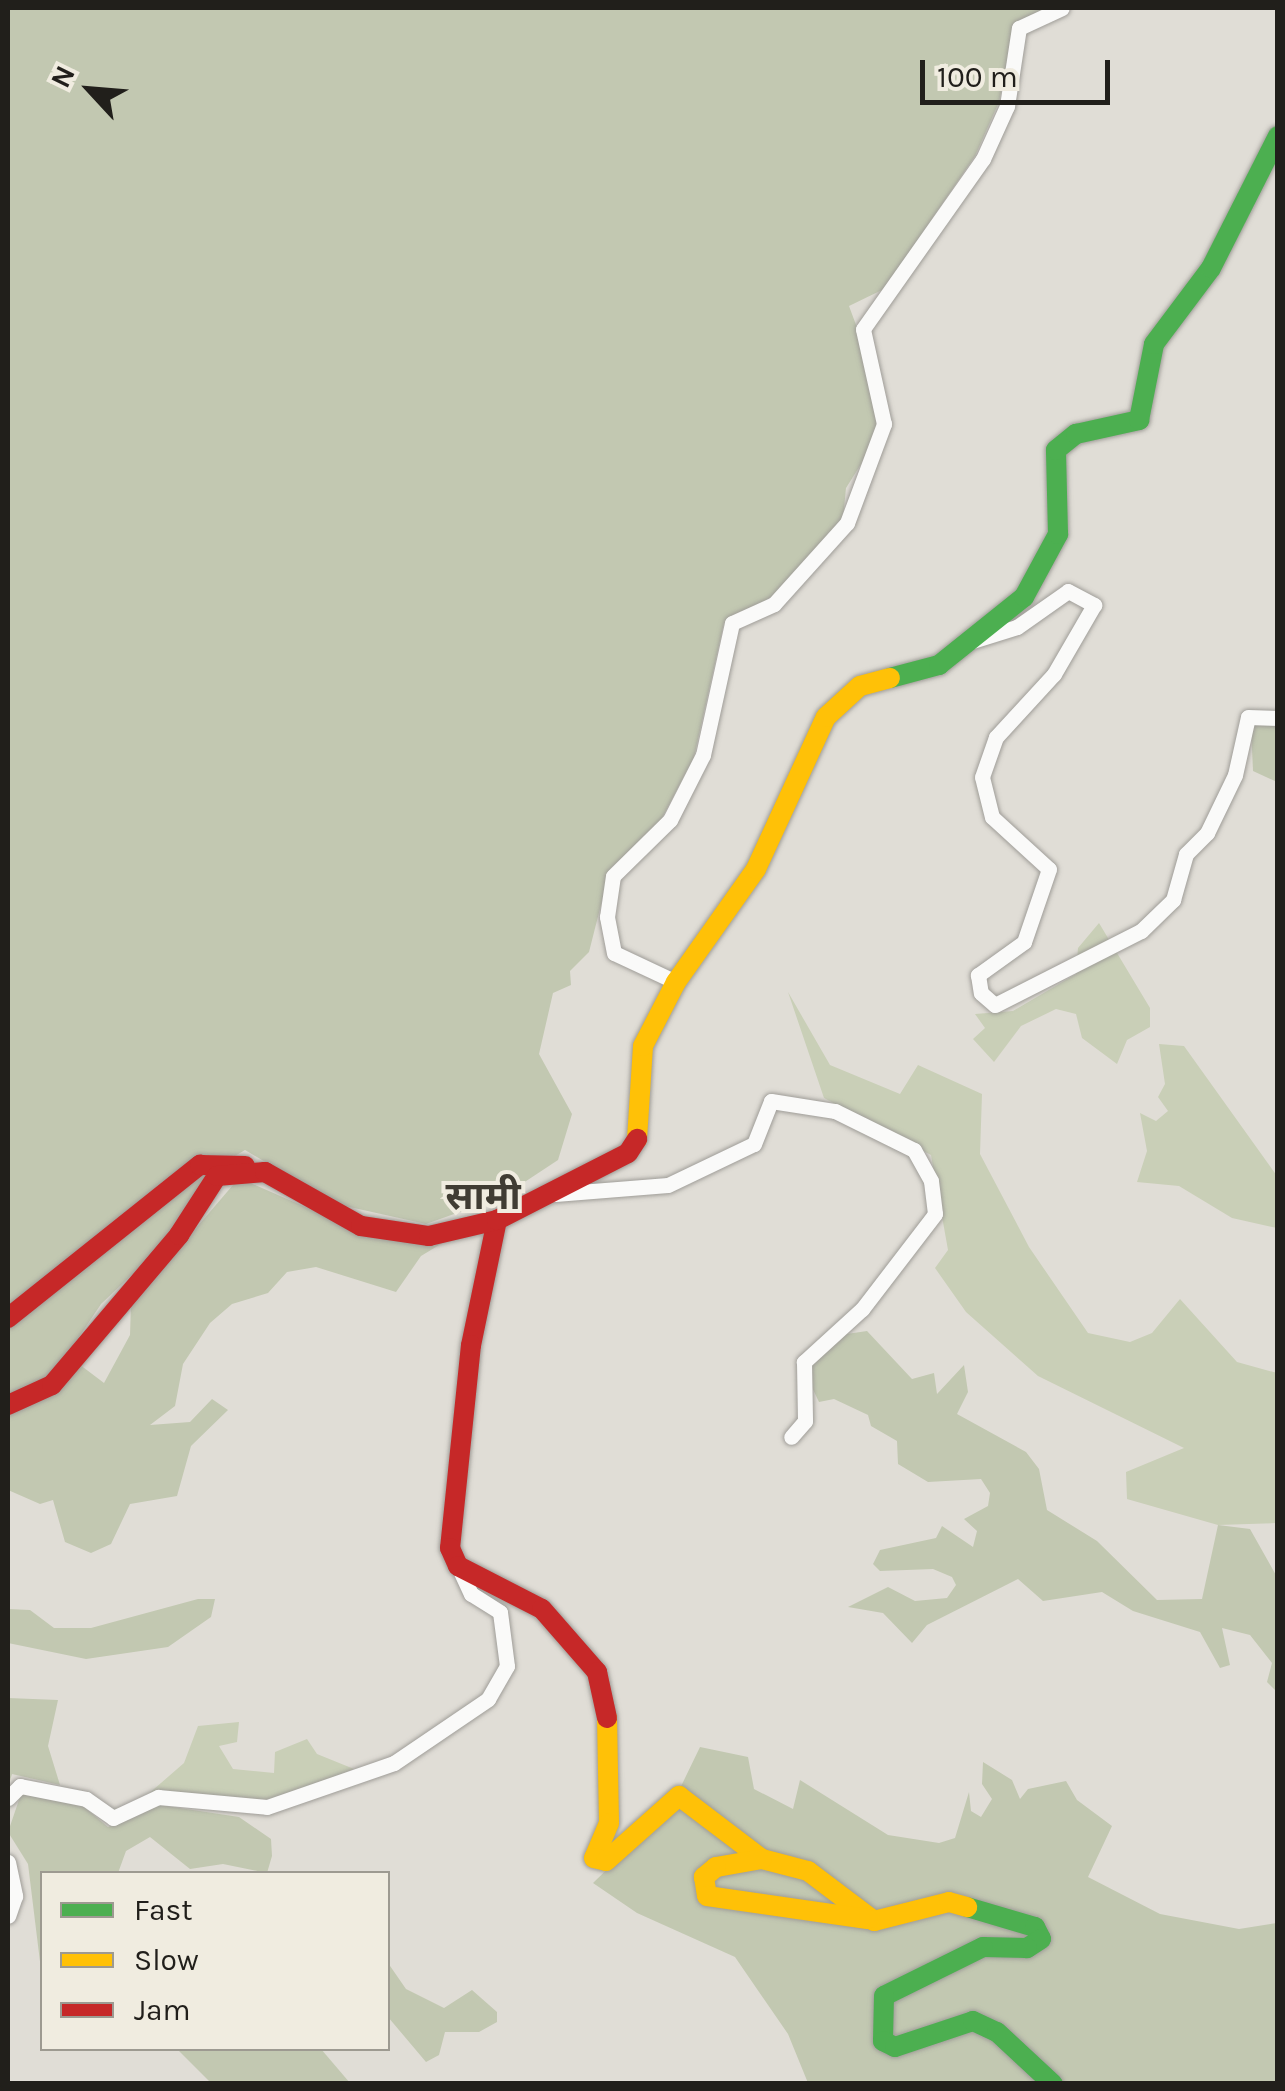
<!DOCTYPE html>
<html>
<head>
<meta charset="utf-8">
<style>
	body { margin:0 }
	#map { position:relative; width:1285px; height:2091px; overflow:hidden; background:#e0ddd6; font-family:Karla,"Noto Sans Devanagari",sans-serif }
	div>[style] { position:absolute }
	.green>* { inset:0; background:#c9cfb7 }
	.forest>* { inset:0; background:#c2c8b1 }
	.roads { filter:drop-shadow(0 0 2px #9f9d98) drop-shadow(0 0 2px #9f9d98) }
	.street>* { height:15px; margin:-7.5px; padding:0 7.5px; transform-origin:7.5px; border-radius:7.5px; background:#fafaf9 }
	.fast>* { height:20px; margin:-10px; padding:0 10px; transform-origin:10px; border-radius:10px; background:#4caf50 }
	.slow>* { height:20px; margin:-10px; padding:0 10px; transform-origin:10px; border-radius:10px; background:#ffc107 }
	.jam>* { height:20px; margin:-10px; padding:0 10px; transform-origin:10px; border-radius:10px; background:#c62828 }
	span { translate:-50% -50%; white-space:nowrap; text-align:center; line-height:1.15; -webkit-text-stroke:8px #f0ece0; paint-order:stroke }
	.neighbourhood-label { font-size:38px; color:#403c33; font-weight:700 }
	.frame { position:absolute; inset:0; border:10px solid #211f1b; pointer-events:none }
	.legend { position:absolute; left:40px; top:1871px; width:350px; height:180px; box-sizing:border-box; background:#f0ece0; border:2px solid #9d9a91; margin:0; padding:12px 18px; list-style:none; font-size:30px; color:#211f1b }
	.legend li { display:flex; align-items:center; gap:20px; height:50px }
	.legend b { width:50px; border:2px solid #9d9a91 }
	.north { position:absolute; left:40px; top:40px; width:100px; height:100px; -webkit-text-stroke:8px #f0ece0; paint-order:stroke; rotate:296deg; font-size:28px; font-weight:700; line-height:40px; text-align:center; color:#211f1b }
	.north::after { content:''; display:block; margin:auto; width:35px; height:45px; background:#211f1b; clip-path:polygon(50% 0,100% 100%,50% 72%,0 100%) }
	.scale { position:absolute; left:920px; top:60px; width:190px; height:45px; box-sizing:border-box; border:5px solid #211f1b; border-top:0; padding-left:12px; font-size:30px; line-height:35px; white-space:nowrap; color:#211f1b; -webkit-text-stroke:8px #f0ece0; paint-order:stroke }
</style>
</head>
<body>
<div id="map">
	<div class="green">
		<i style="clip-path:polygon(1099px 923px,1150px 1008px,1150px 1027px,1127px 1040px,1117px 1064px,1082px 1038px,1076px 1014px,1056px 1009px,1021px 1026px,994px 1062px,973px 1039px,985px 1028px,975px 1014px,1013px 1011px,1076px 974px,1078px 948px)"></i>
		<i style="clip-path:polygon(788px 992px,830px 1065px,900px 1094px,918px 1065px,982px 1094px,980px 1154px,1029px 1247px,1088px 1333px,1130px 1342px,1152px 1333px,1180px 1299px,1237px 1362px,1277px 1373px,1277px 1523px,1218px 1525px,1127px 1499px,1126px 1472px,1184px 1448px,1038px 1376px,966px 1312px,935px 1268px,948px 1250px,931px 1155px,824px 1098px)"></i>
		<i style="clip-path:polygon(1159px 1044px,1184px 1046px,1277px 1176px,1277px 1228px,1232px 1218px,1179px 1186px,1137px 1182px,1147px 1151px,1140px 1113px,1156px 1121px,1168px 1111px,1158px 1097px,1165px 1084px)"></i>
		<i style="clip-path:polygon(239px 1722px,237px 1742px,219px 1746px,233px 1769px,274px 1773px,275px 1752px,307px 1739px,317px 1754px,354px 1769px,276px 1801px,146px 1796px,184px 1763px,198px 1726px)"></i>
	</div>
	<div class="forest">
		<i style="clip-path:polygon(8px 8px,1047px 8px,1015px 23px,999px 102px,975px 156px,884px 289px,849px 306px,875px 376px,878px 437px,846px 488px,843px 519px,775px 595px,724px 623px,694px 757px,660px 822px,610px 869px,589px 952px,570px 971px,571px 985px,553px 993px,539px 1054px,572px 1114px,558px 1160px,502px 1197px,426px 1224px,336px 1204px,245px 1150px,228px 1160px,158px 1250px,101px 1304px,67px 1355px,104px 1383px,130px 1335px,131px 1304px,239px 1178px,319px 1213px,454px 1236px,421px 1256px,396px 1292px,316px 1267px,287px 1272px,268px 1293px,232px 1304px,210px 1323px,183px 1364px,175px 1406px,150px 1425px,190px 1422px,212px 1399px,228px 1410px,191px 1446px,177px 1496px,130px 1504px,111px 1544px,91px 1553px,65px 1542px,53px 1500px,40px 1504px,8px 1490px)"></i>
		<i style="clip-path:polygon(1259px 717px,1277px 722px,1277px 782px,1253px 771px,1251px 726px)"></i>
		<i style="clip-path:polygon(867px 1331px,912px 1379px,934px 1373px,937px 1394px,964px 1365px,968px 1392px,957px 1414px,1026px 1452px,1039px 1469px,1047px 1510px,1097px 1541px,1157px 1600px,1202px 1599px,1218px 1525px,1250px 1529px,1277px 1577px,1277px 1692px,1267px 1682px,1272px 1663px,1250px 1635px,1222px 1628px,1230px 1665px,1220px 1668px,1200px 1632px,1133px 1611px,1102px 1592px,1043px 1601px,1018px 1579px,927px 1625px,912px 1643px,883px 1613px,848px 1607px,888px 1587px,915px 1601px,947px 1598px,956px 1585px,952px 1577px,933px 1569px,880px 1571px,873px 1564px,880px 1550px,936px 1538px,942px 1526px,973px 1547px,977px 1531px,964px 1519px,988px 1506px,990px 1493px,981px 1479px,928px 1482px,898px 1464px,897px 1441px,871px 1426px,868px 1415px,834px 1399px,819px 1402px,805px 1373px,812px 1358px,840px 1335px)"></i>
		<i style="clip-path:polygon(198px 1599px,215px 1599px,211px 1617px,168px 1647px,86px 1659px,8px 1643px,8px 1609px,30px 1610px,54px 1628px,91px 1628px)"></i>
		<i style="clip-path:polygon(8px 1698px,58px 1700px,48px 1746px,60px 1785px,12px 1774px,8px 1787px)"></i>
		<i style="clip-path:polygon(700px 1747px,748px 1757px,754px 1789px,793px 1809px,800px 1780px,888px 1835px,939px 1843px,955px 1838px,969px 1792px,971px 1811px,981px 1817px,992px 1799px,982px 1784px,983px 1762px,1012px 1780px,1020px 1799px,1028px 1789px,1066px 1781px,1077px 1800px,1112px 1826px,1088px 1877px,1160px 1914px,1239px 1929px,1277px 1923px,1277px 2083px,808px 2083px,788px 2034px,735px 1957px,637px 1913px,593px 1883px,671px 1807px)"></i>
		<i style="clip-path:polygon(21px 1794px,83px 1806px,108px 1827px,160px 1805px,239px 1817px,271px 1839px,272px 1856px,267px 1873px,223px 1864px,190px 1869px,150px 1837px,126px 1851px,118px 1873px,42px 1874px,42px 1978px,28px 1864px,8px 1832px)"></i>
		<i style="clip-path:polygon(388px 1963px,406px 1989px,444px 2008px,472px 1990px,497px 2012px,497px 2022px,479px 2032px,445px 2032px,439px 2055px,426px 2062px,388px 2017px)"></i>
		<i style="clip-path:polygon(177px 2049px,321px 2049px,350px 2083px,211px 2083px)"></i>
	</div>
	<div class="roads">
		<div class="street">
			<i style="left:972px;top:641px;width:47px;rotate:-17.3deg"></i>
			<i style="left:1017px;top:627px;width:62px;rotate:-35.2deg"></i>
			<i style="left:1068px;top:591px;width:30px;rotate:28deg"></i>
			<i style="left:1094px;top:605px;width:80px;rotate:120.1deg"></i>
			<i style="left:1054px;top:674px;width:86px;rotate:132.6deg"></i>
			<i style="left:996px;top:737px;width:42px;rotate:109.3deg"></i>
			<i style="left:982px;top:777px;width:41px;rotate:76deg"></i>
			<i style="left:992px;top:817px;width:77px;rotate:42.4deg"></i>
			<i style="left:1049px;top:869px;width:77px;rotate:108.9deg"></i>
			<i style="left:1024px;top:942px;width:57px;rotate:144.3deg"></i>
			<i style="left:978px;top:975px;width:18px;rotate:81deg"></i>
			<i style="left:981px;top:993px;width:18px;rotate:41deg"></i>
			<i style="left:995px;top:1005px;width:164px;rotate:-26.9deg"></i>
			<i style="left:1141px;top:931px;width:45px;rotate:-44.1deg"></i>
			<i style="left:1173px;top:900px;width:48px;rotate:-74.2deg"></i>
			<i style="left:1186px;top:854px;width:30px;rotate:-45deg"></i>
			<i style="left:1207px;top:833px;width:64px;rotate:-64.2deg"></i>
			<i style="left:1235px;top:775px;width:59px;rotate:-77.4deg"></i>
			<i style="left:1248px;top:717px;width:30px;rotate:2deg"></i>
			<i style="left:676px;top:982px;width:68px;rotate:-154.9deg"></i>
			<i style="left:614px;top:953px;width:37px;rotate:-101deg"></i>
			<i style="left:607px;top:917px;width:41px;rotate:-81.7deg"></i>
			<i style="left:613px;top:876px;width:80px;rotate:-44.5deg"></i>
			<i style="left:670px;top:820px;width:73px;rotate:-63.1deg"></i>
			<i style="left:703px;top:755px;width:135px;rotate:-77.6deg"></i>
			<i style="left:732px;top:623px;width:46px;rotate:-24.3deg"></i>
			<i style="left:774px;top:604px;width:109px;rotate:-48deg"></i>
			<i style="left:847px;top:523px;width:106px;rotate:-69.5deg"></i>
			<i style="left:884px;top:424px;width:97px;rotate:-102.5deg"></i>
			<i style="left:863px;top:329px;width:208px;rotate:-54.8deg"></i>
			<i style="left:983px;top:159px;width:58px;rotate:-65.6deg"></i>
			<i style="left:1007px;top:106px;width:79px;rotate:-81.3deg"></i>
			<i style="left:1019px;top:28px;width:47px;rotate:-24.9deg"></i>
			<i style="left:555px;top:1194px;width:113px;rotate:-4.6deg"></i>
			<i style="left:668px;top:1185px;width:95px;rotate:-25.5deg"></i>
			<i style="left:754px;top:1144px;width:46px;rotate:-68.4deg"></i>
			<i style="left:771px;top:1101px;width:65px;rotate:8.9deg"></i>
			<i style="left:835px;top:1111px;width:88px;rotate:26.3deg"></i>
			<i style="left:914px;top:1150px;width:35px;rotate:61deg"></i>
			<i style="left:931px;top:1181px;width:33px;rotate:83deg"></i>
			<i style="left:935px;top:1214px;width:120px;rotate:127.5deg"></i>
			<i style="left:862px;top:1309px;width:79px;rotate:137.6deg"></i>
			<i style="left:804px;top:1362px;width:59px;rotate:89deg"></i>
			<i style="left:805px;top:1421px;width:21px;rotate:131deg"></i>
			<i style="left:8px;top:1798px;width:17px;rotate:-45deg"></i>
			<i style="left:20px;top:1786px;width:67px;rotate:11.1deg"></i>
			<i style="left:86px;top:1799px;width:33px;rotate:35deg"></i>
			<i style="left:113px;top:1818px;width:50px;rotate:-25deg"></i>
			<i style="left:158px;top:1797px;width:109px;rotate:5.2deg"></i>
			<i style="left:267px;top:1807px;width:134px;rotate:-19.1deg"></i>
			<i style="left:394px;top:1763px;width:114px;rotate:-34.2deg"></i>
			<i style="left:488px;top:1699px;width:38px;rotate:-60deg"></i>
			<i style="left:507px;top:1666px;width:54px;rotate:-97.4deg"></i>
			<i style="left:500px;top:1612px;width:34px;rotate:-148deg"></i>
			<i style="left:471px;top:1594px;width:31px;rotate:-115deg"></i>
			<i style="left:8px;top:1862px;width:35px;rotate:78deg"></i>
			<i style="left:15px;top:1896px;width:21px;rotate:109deg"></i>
		</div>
		<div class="fast">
			<i style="left:890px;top:678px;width:51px;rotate:-14.9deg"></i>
			<i style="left:939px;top:665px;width:109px;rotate:-38.7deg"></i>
			<i style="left:1024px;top:597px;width:72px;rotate:-61.6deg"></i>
			<i style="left:1058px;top:534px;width:84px;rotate:-91.4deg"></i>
			<i style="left:1056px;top:450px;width:26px;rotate:-39deg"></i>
			<i style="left:1076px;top:434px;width:65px;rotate:-12.5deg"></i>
			<i style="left:1139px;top:420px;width:77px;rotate:-78.8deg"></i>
			<i style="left:1154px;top:344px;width:95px;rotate:-53.1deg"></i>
			<i style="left:1211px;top:268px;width:148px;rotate:-63.1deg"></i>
			<i style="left:967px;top:1907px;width:71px;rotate:16.4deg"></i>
			<i style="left:1035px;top:1927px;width:13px;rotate:63deg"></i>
			<i style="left:1041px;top:1939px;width:17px;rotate:147deg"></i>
			<i style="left:1027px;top:1948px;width:44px;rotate:-178.7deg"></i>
			<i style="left:983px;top:1947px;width:110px;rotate:153.7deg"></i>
			<i style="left:884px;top:1996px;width:45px;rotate:91.3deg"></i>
			<i style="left:883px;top:2041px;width:13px;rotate:27deg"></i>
			<i style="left:895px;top:2047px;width:82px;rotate:-18.4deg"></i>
			<i style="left:973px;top:2021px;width:26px;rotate:25deg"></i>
			<i style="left:997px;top:2032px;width:76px;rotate:42.9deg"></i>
		</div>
		<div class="slow">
			<i style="left:637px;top:1139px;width:93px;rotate:-86.3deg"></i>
			<i style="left:643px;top:1046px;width:72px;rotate:-62.7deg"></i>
			<i style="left:676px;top:982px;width:138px;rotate:-54.7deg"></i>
			<i style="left:756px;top:869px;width:167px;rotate:-65.3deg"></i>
			<i style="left:826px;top:717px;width:46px;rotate:-42.4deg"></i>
			<i style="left:860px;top:686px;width:31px;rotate:-15deg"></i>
			<i style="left:607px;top:1718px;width:105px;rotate:88.9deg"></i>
			<i style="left:609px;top:1823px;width:38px;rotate:113deg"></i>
			<i style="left:594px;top:1858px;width:12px;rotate:14deg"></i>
			<i style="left:606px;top:1861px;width:98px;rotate:-41.7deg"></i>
			<i style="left:679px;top:1796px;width:104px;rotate:37.2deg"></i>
			<i style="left:762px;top:1859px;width:48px;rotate:14.6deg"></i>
			<i style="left:808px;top:1871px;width:83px;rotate:37.1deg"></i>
			<i style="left:874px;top:1921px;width:77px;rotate:-14.2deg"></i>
			<i style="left:949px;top:1902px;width:19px;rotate:16deg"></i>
			<i style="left:762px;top:1859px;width:47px;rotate:170.1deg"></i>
			<i style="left:716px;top:1867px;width:16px;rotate:140deg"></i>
			<i style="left:704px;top:1877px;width:19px;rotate:81deg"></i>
			<i style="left:707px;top:1896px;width:162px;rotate:8.2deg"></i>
		</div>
		<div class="jam">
			<i style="left:497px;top:1220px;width:128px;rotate:101.7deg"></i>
			<i style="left:471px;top:1345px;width:204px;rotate:95.9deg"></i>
			<i style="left:450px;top:1548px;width:20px;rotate:66deg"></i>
			<i style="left:458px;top:1566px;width:94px;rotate:27.1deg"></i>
			<i style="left:542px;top:1609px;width:84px;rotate:48.9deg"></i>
			<i style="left:597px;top:1672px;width:47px;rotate:77.7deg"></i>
			<i style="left:8px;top:1318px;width:246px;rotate:-38.6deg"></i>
			<i style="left:200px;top:1165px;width:45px;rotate:1.3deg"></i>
			<i style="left:8px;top:1405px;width:48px;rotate:-24.4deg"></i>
			<i style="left:52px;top:1385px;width:197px;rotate:-49.7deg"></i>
			<i style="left:179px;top:1235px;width:70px;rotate:-57.2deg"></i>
			<i style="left:217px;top:1176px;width:48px;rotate:-4.8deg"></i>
			<i style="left:265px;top:1172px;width:110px;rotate:29.4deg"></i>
			<i style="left:361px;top:1226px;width:69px;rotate:8.4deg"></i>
			<i style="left:429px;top:1236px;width:70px;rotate:-13.2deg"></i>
			<i style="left:497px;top:1220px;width:147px;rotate:-27.1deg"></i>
			<i style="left:628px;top:1153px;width:17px;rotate:-57deg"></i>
		</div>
	</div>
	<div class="neighbourhood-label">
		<span style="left:483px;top:1197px">सामी</span>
	</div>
	<div class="frame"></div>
	<ul class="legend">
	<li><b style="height:12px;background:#4caf50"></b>Fast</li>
	<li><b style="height:12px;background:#ffc107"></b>Slow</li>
	<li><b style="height:12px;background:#c62828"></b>Jam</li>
	</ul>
	<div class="north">N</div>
	<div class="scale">100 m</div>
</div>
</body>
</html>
